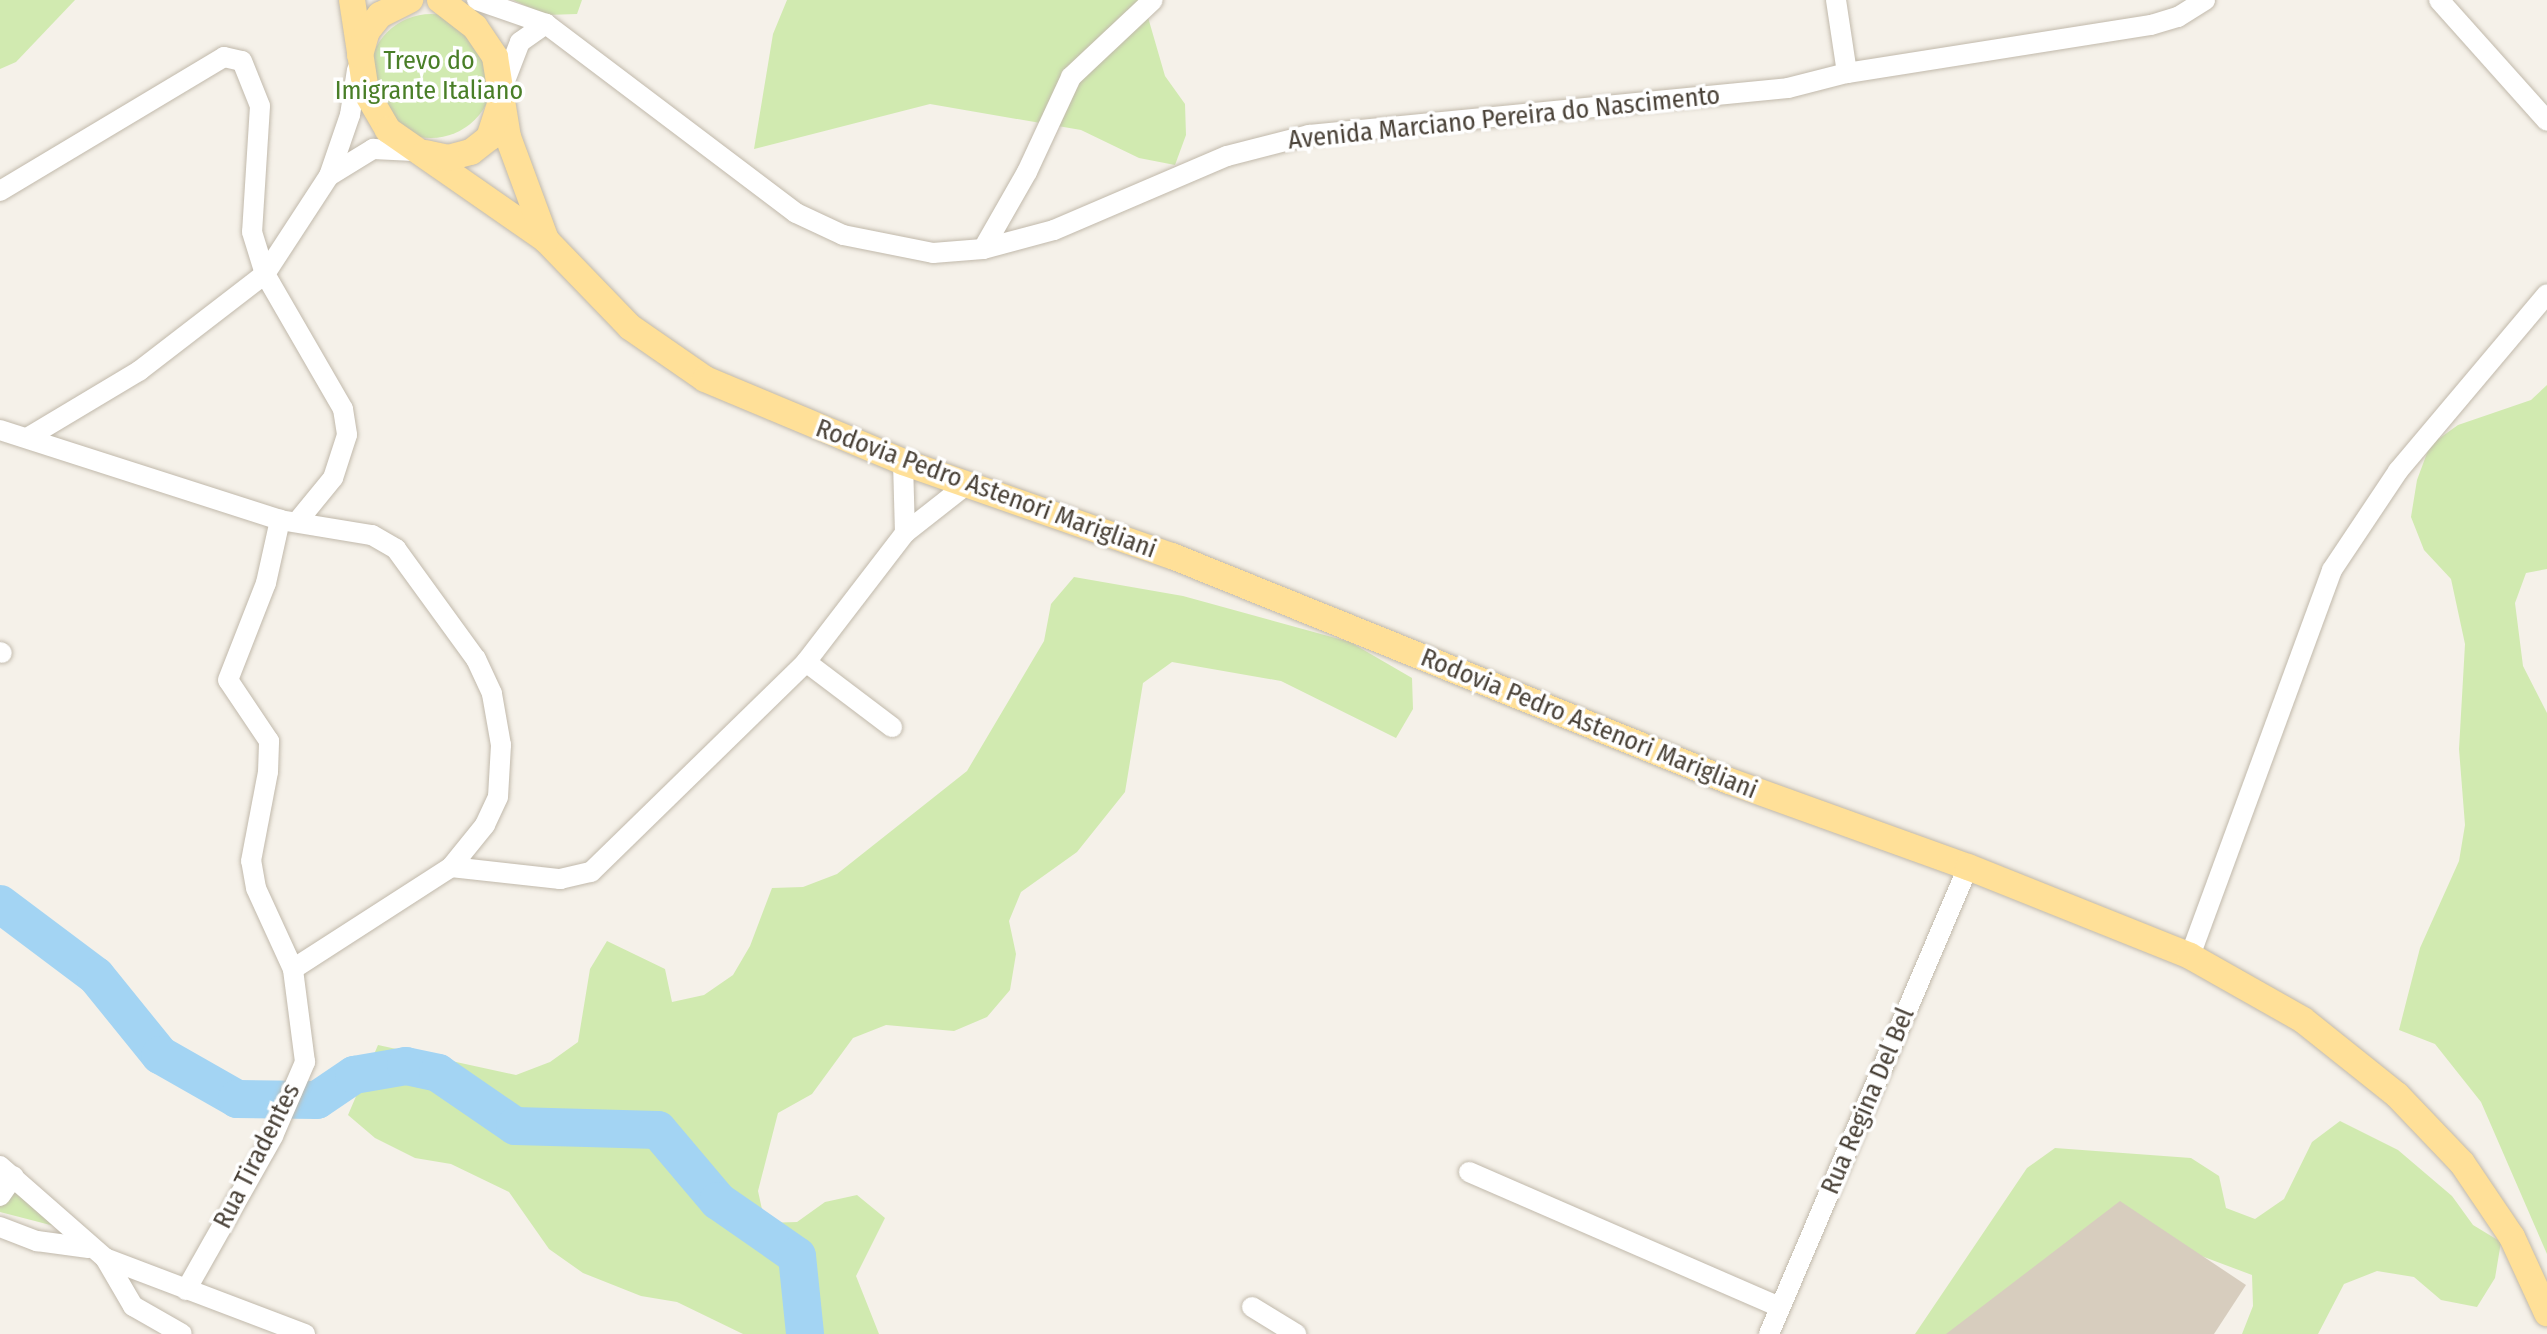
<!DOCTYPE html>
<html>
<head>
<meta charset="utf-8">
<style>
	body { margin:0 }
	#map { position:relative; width:2547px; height:1334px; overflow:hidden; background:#f5f1e9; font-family:"Fira Sans Condensed",sans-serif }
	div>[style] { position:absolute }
	.green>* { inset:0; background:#d1eab0 }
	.round { border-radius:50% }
	.river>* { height:38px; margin:-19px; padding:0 19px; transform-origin:19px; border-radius:19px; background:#a3d4f3 }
	.building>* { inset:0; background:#d7cdbe }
	.roads { filter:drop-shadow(0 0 2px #c1b9ab) drop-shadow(0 0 2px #c1b9ab) }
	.minor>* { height:20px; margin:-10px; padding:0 10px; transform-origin:10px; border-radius:10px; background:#fff }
	.major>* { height:26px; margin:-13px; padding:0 13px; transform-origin:13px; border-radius:13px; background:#ffe098 }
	span { translate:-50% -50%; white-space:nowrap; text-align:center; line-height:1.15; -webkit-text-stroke:7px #fff; paint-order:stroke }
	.park-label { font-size:26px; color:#497e27 }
	.street-label { font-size:26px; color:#494137 }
</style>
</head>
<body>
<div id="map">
	<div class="green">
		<i style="clip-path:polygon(0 0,75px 0,16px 62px,0 69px)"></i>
		<i style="clip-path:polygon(513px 0,582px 0,577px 14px,546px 15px)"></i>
		<i style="clip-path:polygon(787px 0,1143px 0,1165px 76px,1185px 104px,1186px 135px,1175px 165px,1139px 158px,1081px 130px,930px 104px,754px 149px,773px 34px)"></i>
		<i class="round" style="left:369px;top:14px;width:124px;height:124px"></i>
		<i style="clip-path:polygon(2547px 385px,2547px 569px,2526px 573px,2515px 603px,2523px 666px,2547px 713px,2547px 1254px,2481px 1102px,2435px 1044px,2399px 1030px,2420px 948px,2459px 861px,2465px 825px,2459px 749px,2465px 644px,2451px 579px,2424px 550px,2411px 517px,2417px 480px,2430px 445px,2458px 425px,2531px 400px)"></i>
		<i style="clip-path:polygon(1074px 577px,1183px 596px,1350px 642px,1412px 678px,1413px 709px,1396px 738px,1281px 681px,1172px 662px,1143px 683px,1125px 792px,1077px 852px,1021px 892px,1009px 921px,1016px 954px,1010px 990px,987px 1017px,954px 1031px,886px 1025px,853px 1038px,812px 1094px,778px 1113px,758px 1191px,765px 1223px,797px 1222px,825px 1202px,857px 1195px,885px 1218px,856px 1276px,879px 1334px,743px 1334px,677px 1302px,641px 1296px,583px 1273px,549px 1249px,509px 1192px,451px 1164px,415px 1158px,375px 1138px,348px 1115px,378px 1045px,516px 1075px,550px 1062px,578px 1042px,590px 969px,607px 941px,665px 969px,672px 1002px,704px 995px,733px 975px,750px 946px,772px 888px,803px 887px,837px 874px,967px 771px,1044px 641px,1051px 604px)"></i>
		<i style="clip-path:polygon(2340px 1121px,2398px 1150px,2452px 1196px,2473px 1225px,2501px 1242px,2495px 1278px,2477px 1307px,2441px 1300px,2414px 1277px,2377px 1271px,2344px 1284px,2318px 1334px,2242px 1334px,2253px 1306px,2252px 1275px,2188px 1251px,2017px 1334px,1915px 1334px,2027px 1168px,2055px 1148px,2191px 1158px,2219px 1176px,2226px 1208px,2255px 1219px,2284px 1199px,2312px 1142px)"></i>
		<i style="clip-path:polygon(0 1180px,66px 1229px,0 1212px)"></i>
	</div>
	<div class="river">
		<i style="left:0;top:904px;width:120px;rotate:36.9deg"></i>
		<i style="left:96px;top:976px;width:102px;rotate:51deg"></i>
		<i style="left:160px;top:1055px;width:89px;rotate:29.7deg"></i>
		<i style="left:237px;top:1099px;width:80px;rotate:0.7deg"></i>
		<i style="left:317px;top:1100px;width:45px;rotate:-34deg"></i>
		<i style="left:354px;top:1075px;width:53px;rotate:-9.8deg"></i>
		<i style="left:406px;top:1066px;width:33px;rotate:12deg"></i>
		<i style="left:438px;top:1073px;width:93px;rotate:34.5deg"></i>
		<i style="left:515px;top:1126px;width:143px;rotate:1.6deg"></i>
		<i style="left:658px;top:1130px;width:93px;rotate:49.8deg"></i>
		<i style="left:718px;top:1201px;width:96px;rotate:34.8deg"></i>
		<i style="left:797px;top:1256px;width:78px;rotate:84.1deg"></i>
	</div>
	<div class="building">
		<i style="clip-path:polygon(2120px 1201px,2246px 1285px,2214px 1334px,1946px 1334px)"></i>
	</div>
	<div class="roads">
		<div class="minor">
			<i style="left:477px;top:0;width:73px;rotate:19.2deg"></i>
			<i style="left:546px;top:24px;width:313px;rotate:37.1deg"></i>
			<i style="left:796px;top:213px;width:52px;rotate:25.1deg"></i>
			<i style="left:843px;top:235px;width:92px;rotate:11.3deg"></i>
			<i style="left:933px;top:253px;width:50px;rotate:-4.6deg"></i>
			<i style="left:983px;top:249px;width:73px;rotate:-15deg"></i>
			<i style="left:1054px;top:230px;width:188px;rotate:-23.2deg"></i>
			<i style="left:1227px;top:156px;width:85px;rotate:-14.4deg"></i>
			<i style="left:1309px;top:135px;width:481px;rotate:-5.6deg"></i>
			<i style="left:1788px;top:88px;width:61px;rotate:-14.3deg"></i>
			<i style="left:1847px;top:73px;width:308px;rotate:-9deg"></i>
			<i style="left:2151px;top:25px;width:28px;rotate:-17deg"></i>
			<i style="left:2178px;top:17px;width:32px;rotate:-32deg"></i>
			<i style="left:1836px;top:0;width:74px;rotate:81.4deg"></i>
			<i style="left:2439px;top:0;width:162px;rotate:48.2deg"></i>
			<i style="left:503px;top:86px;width:47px;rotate:-68.9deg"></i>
			<i style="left:520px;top:42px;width:32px;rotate:-35deg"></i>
			<i style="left:329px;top:176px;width:52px;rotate:-31.5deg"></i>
			<i style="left:373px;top:149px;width:41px;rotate:2.8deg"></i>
			<i style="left:0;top:191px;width:261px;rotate:-30.9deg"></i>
			<i style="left:224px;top:57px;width:18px;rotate:13deg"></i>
			<i style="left:242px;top:61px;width:48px;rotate:68.2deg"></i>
			<i style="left:260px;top:106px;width:126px;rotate:93.6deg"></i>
			<i style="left:252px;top:232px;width:44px;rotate:72.8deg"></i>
			<i style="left:265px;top:274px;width:156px;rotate:60deg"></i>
			<i style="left:343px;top:409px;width:26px;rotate:81deg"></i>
			<i style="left:347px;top:435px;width:45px;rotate:108deg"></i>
			<i style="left:333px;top:478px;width:57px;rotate:129.3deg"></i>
			<i style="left:983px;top:249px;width:89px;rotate:-60.3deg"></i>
			<i style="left:1027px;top:172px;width:105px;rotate:-65.1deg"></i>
			<i style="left:1071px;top:77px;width:112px;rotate:-43.2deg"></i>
			<i style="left:0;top:430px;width:294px;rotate:17.8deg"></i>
			<i style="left:280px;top:520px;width:93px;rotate:9.3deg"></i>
			<i style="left:372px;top:535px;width:28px;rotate:30deg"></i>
			<i style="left:396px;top:549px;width:136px;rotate:54deg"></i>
			<i style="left:476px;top:659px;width:38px;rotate:65deg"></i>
			<i style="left:492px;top:694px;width:52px;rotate:80deg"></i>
			<i style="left:501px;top:745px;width:52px;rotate:93.3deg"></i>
			<i style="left:498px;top:797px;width:31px;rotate:115deg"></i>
			<i style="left:485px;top:825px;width:54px;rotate:129deg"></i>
			<i style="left:27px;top:438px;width:131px;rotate:-30.9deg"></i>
			<i style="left:139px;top:371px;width:159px;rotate:-37.6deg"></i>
			<i style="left:265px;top:274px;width:117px;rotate:-56.9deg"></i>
			<i style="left:329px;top:176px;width:65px;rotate:-71deg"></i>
			<i style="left:350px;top:115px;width:46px;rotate:-81.2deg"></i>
			<i style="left:903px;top:462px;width:71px;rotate:88.4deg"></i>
			<i style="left:0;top:652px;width:2px;rotate:27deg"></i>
			<i style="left:806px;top:662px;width:108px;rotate:37.1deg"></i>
			<i style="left:2190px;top:956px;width:411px;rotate:-69.8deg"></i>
			<i style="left:2332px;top:570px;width:119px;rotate:-56.3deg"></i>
			<i style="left:2398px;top:471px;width:231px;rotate:-49.9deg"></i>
			<i style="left:293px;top:969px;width:188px;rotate:-32.8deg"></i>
			<i style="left:451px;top:867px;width:110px;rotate:6.3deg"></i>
			<i style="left:560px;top:879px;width:32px;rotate:-13deg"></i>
			<i style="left:591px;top:872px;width:301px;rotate:-44.3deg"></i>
			<i style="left:806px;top:662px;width:163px;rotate:-52.5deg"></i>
			<i style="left:905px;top:533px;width:78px;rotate:-38.2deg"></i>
			<i style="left:0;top:1166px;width:140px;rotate:41.2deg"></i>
			<i style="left:105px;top:1258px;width:214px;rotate:20.8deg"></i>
			<i style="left:1469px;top:1172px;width:339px;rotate:23.5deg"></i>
			<i style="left:0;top:1196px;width:24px;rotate:-55deg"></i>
			<i style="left:0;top:1227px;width:40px;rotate:21deg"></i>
			<i style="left:37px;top:1241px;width:52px;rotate:7.7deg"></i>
			<i style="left:105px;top:1258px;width:56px;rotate:59.7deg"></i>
			<i style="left:133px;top:1306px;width:56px;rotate:29.7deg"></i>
			<i style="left:186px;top:1290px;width:177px;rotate:-60.5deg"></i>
			<i style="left:273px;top:1136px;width:81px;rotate:-66.6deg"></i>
			<i style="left:305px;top:1062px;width:94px;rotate:-97.4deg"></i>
			<i style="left:293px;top:969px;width:89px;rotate:-114.6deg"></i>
			<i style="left:256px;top:888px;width:27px;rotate:-100deg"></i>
			<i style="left:251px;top:861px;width:91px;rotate:-79.2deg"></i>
			<i style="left:268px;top:772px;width:31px;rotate:-88deg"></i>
			<i style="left:269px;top:741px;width:73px;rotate:-123.9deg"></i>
			<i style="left:228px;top:680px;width:104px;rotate:-68.6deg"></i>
			<i style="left:266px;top:583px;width:65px;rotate:-77.5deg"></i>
			<i style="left:1252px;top:1307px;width:52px;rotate:31.5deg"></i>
			<i style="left:1769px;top:1334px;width:508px;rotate:-66.92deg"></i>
		</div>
		<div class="major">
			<i style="left:352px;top:0;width:93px;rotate:81.3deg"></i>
			<i style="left:366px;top:92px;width:44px;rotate:59.9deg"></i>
			<i style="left:388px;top:130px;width:193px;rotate:34.8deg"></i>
			<i style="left:546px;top:240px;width:121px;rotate:46deg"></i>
			<i style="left:630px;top:327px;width:91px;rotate:34.7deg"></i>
			<i style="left:705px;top:379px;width:215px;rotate:22.7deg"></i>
			<i style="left:903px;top:462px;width:285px;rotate:19.3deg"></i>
			<i style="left:1172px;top:556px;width:601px;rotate:22deg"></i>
			<i style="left:1729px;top:781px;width:254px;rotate:19.8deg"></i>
			<i style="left:1968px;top:867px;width:239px;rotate:21.8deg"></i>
			<i style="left:2190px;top:956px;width:130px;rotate:29.5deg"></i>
			<i style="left:2303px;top:1020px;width:120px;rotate:38.6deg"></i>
			<i style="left:2397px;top:1095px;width:94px;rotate:46.3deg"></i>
			<i style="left:2462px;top:1163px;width:89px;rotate:56deg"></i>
			<i style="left:2512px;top:1237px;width:84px;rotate:65.3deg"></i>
			<i style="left:440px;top:0;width:44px;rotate:37.6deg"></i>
			<i style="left:475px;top:27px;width:36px;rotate:56deg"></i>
			<i style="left:495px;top:57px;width:81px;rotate:80.8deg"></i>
			<i style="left:508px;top:137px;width:110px;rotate:69.7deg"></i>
			<i style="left:360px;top:55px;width:25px;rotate:-74deg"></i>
			<i style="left:367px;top:31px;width:21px;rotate:-51deg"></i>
			<i style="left:380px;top:15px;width:34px;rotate:-27deg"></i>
			<i style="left:425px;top:153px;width:24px;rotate:12deg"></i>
			<i style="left:448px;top:158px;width:24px;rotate:-15deg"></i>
			<i style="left:471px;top:152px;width:23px;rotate:-38deg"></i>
			<i style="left:489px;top:138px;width:35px;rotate:-72deg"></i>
		</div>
	</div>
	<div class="park-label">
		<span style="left:429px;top:76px">Trevo do<br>Imigrante Italiano</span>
	</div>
	<div class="street-label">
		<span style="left:1504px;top:118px;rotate:-6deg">Avenida Marciano Pereira do Nascimento</span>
		<span style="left:986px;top:489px;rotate:20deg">Rodovia Pedro Astenori Marigliani</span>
		<span style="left:1589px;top:724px;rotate:22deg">Rodovia Pedro Astenori Marigliani</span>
		<span style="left:1868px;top:1101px;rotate:-67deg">Rua Regina Del Bel</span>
		<span style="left:257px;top:1156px;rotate:-63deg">Rua Tiradentes</span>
	</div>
</div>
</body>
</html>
